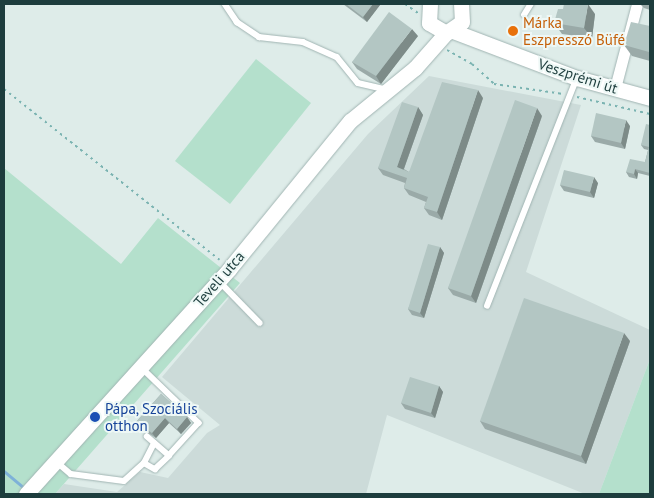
<!DOCTYPE html>
<html>
<head>
<meta charset="utf-8">
<style>
	body { margin:0 }
	#map { position:relative; width:654px; height:498px; overflow:hidden; background:#deece9; font-family:"PT Sans",sans-serif }
	div>[style] { position:absolute }
	.built>* { inset:0; background:#ccdbd9 }
	.green>* { inset:0; background:#b4e0cc }
	.stream>* { height:2.5px; margin:-1.25px; padding:0 1.25px; transform-origin:1.25px; border-radius:1.25px; background:#7eb1d8 }
	.path>* { height:2px; margin-top:-1px; transform-origin:0; background:repeating-linear-gradient(90deg,#7ab3b1 0 2.5px,transparent 0 6.5px) }
	.roads { filter:drop-shadow(0 0 1px #a0b4b2) drop-shadow(0 0 1px #a0b4b2) }
	.lane>* { height:5.5px; margin:-2.75px; padding:0 2.75px; transform-origin:2.75px; border-radius:2.75px; background:#fff }
	.street>* { height:11px; margin:-5.5px; padding:0 5.5px; transform-origin:5.5px; border-radius:5.5px; background:#fff }
	.secondary>* { height:15px; margin:-7.5px; padding:0 7.5px; transform-origin:7.5px; border-radius:7.5px; background:#fff }
	.wall>* { inset:0; background:#9aaaa8 }
	.shaded-wall>* { inset:0; background:#7d8b88 }
	.building>* { inset:0; background:#b3c6c3 }
	.dots>* { width:14px; height:14px; translate:-50% -50%; box-sizing:border-box; border:2px solid #eef8f6; border-radius:50% }
	span { translate:-50% -50%; white-space:nowrap; text-align:center; line-height:1.15; -webkit-text-stroke:4px #eef8f6; paint-order:stroke }
	.food-label { font-size:15px; color:#c56008 }
	.left { translate:0 -50%; text-align:left }
	.street-label { font-size:15px; color:#1d3d3d }
	.transit-label { font-size:15px; color:#164399 }
	.frame { position:absolute; inset:0; border:5px solid #1d3d3d; pointer-events:none }
</style>
</head>
<body>
<div id="map">
	<div class="built">
		<i style="clip-path:polygon(429px 76px,581px 105px,526px 272px,650px 330px,650px 359px,599px 494px,585px 494px,387px 415px,366px 494px,55px 494px,64px 484px,117px 492px,140px 472px,168px 478px,207px 433px,220px 425px,162px 377px,368px 134px)"></i>
	</div>
	<div class="green">
		<i style="clip-path:polygon(256px 59px,311px 103px,230px 204px,175px 161px)"></i>
		<i style="clip-path:polygon(4px 168px,121px 264px,158px 218px,240px 283px,55px 494px,4px 494px)"></i>
		<i style="clip-path:polygon(650px 359px,650px 494px,599px 494px)"></i>
	</div>
	<div class="stream">
		<i style="left:4px;top:471px;width:26px;rotate:40deg"></i>
	</div>
	<div class="path">
		<i style="left:405px;top:4px;width:16px;rotate:35deg"></i>
		<i style="left:447px;top:50px;width:29px;rotate:29deg"></i>
		<i style="left:472px;top:64px;width:30px;rotate:42deg"></i>
		<i style="left:494px;top:84px;width:70px;rotate:8.2deg"></i>
		<i style="left:4px;top:89px;width:275px;rotate:38.4deg"></i>
		<i style="left:577px;top:97px;width:75px;rotate:13.1deg"></i>
	</div>
	<div class="roads">
		<div class="lane">
			<i style="left:225px;top:4px;width:22px;rotate:56deg"></i>
			<i style="left:237px;top:22px;width:27px;rotate:34deg"></i>
			<i style="left:259px;top:37px;width:44px;rotate:6.5deg"></i>
			<i style="left:303px;top:42px;width:37px;rotate:24deg"></i>
			<i style="left:337px;top:57px;width:33px;rotate:51deg"></i>
			<i style="left:358px;top:83px;width:26px;rotate:13deg"></i>
			<i style="left:524px;top:15px;width:13px;rotate:-58deg"></i>
			<i style="left:220px;top:282px;width:57px;rotate:45.7deg"></i>
			<i style="left:487px;top:306px;width:245px;rotate:-68.5deg"></i>
			<i style="left:142px;top:368px;width:79px;rotate:44deg"></i>
			<i style="left:199px;top:423px;width:45px;rotate:132.3deg"></i>
			<i style="left:169px;top:456px;width:29px;rotate:-139deg"></i>
			<i style="left:57px;top:462px;width:18px;rotate:41deg"></i>
			<i style="left:71px;top:474px;width:53px;rotate:7.5deg"></i>
			<i style="left:124px;top:481px;width:27px;rotate:-42deg"></i>
			<i style="left:144px;top:463px;width:22px;rotate:-63deg"></i>
			<i style="left:144px;top:463px;width:13px;rotate:29deg"></i>
			<i style="left:155px;top:469px;width:19px;rotate:-43deg"></i>
		</div>
		<div class="street">
			<i style="left:615px;top:88px;width:87px;rotate:-75.3deg"></i>
		</div>
		<div class="secondary">
			<i style="left:430px;top:4px;width:19px;rotate:93deg"></i>
			<i style="left:429px;top:23px;width:20px;rotate:30deg"></i>
			<i style="left:446px;top:33px;width:19px;rotate:-35deg"></i>
			<i style="left:462px;top:22px;width:18px;rotate:-93deg"></i>
			<i style="left:453px;top:31px;width:133px;rotate:20.8deg"></i>
			<i style="left:577px;top:78px;width:76px;rotate:15.3deg"></i>
			<i style="left:26px;top:494px;width:304px;rotate:-47.9deg"></i>
			<i style="left:230px;top:268px;width:190px;rotate:-50.8deg"></i>
			<i style="left:350px;top:121px;width:84px;rotate:-39.2deg"></i>
			<i style="left:415px;top:68px;width:47px;rotate:-48.5deg"></i>
		</div>
	</div>
	<div class="wall">
		<i style="clip-path:polygon(343px 4px,380px 4px,380px 5px,367px 22px)"></i>
		<i style="clip-path:polygon(640px 4px,650px 4px,650px 10px,644px 8px)"></i>
		<i style="clip-path:polygon(595px 14px,592px 38px,562px 34px,554px 23px)"></i>
		<i style="clip-path:polygon(650px 26px,650px 61px,632px 56px,624px 45px)"></i>
		<i style="clip-path:polygon(418px 36px,381px 84px,357px 69px,352px 62px)"></i>
		<i style="clip-path:polygon(483px 98px,442px 220px,429px 215px,424px 208px,426px 202px,409px 195px,404px 188px,405px 183px,383px 175px,378px 168px,418px 107px,423px 115px,404px 169px,409px 172px)"></i>
		<i style="clip-path:polygon(542px 116px,476px 303px,453px 295px,448px 288px)"></i>
		<i style="clip-path:polygon(650px 125px,650px 176px,638px 173px,637px 179px,629px 177px,626px 172px,645px 162px,648px 150px,644px 149px,641px 145px)"></i>
		<i style="clip-path:polygon(630px 126px,625px 149px,595px 142px,591px 136px)"></i>
		<i style="clip-path:polygon(598px 183px,594px 198px,564px 191px,560px 185px)"></i>
		<i style="clip-path:polygon(440px 247px,444px 253px,424px 318px,412px 315px,408px 309px)"></i>
		<i style="clip-path:polygon(630px 341px,586px 464px,485px 429px,480px 421px)"></i>
		<i style="clip-path:polygon(439px 386px,443px 392px,435px 418px,405px 409px,401px 403px)"></i>
		<i style="clip-path:polygon(161px 394px,187px 417px,191px 423px,181px 434px,169px 423px,156px 438px,140px 428px,136px 422px)"></i>
	</div>
	<div class="shaded-wall">
		<i style="clip-path:polygon(373px 4px,380px 4px,380px 5px,367px 22px,363px 17px)"></i>
		<i style="clip-path:polygon(588px 4px,595px 14px,592px 38px,584px 28px)"></i>
		<i style="clip-path:polygon(412px 29px,418px 36px,381px 84px,376px 76px)"></i>
		<i style="clip-path:polygon(478px 90px,483px 98px,442px 220px,437px 212px)"></i>
		<i style="clip-path:polygon(418px 107px,423px 115px,402px 174px,397px 167px)"></i>
		<i style="clip-path:polygon(537px 108px,542px 116px,476px 303px,471px 296px)"></i>
		<i style="clip-path:polygon(626px 120px,630px 126px,625px 149px,621px 143px)"></i>
		<i style="clip-path:polygon(635px 169px,638px 173px,637px 179px,634px 174px)"></i>
		<i style="clip-path:polygon(594px 177px,598px 183px,594px 198px,590px 192px)"></i>
		<i style="clip-path:polygon(440px 247px,444px 253px,424px 318px,420px 313px)"></i>
		<i style="clip-path:polygon(624px 333px,630px 341px,586px 464px,581px 456px)"></i>
		<i style="clip-path:polygon(439px 386px,443px 392px,435px 418px,431px 413px)"></i>
		<i style="clip-path:polygon(187px 417px,191px 423px,181px 434px,177px 429px)"></i>
		<i style="clip-path:polygon(165px 418px,169px 423px,156px 438px,152px 433px)"></i>
	</div>
	<div class="building">
		<i style="clip-path:polygon(346px 4px,373px 4px,363px 17px)"></i>
		<i style="clip-path:polygon(564px 4px,588px 4px,584px 28px,554px 23px,558px 9px,563px 9px)"></i>
		<i style="clip-path:polygon(389px 12px,412px 29px,376px 76px,352px 62px)"></i>
		<i style="clip-path:polygon(631px 22px,650px 26px,650px 47px,649px 52px,624px 45px)"></i>
		<i style="clip-path:polygon(442px 82px,478px 90px,437px 212px,424px 208px,428px 197px,404px 188px,407px 178px,378px 168px,402px 102px,418px 107px,397px 167px,409px 172px)"></i>
		<i style="clip-path:polygon(515px 100px,537px 108px,471px 296px,448px 288px)"></i>
		<i style="clip-path:polygon(596px 113px,626px 120px,621px 143px,591px 136px)"></i>
		<i style="clip-path:polygon(646px 124px,650px 125px,650px 173px,635px 169px,634px 174px,626px 172px,630px 159px,645px 162px,649px 147px,641px 145px)"></i>
		<i style="clip-path:polygon(564px 170px,594px 177px,590px 192px,560px 185px)"></i>
		<i style="clip-path:polygon(428px 244px,440px 247px,420px 313px,408px 309px)"></i>
		<i style="clip-path:polygon(524px 298px,624px 333px,581px 456px,480px 421px)"></i>
		<i style="clip-path:polygon(410px 377px,439px 386px,431px 413px,401px 403px)"></i>
		<i style="clip-path:polygon(161px 394px,187px 417px,177px 429px,165px 418px,152px 433px,136px 422px)"></i>
	</div>
	<div class="dots">
		<i style="left:513px;top:31px;background:#e8710a"></i>
		<i style="left:95px;top:417px;background:#1a4fb4"></i>
	</div>
	<div class="food-label">
		<span class="left" style="left:523px;top:31px">Márka<br>Eszpresszó Büfé</span>
	</div>
	<div class="street-label">
		<span style="left:578px;top:76px;rotate:18deg">Veszprémi út</span>
		<span style="left:219px;top:279px;rotate:-49deg">Teveli utca</span>
	</div>
	<div class="transit-label">
		<span class="left" style="left:105px;top:417px">Pápa, Szociális<br>otthon</span>
	</div>
	<div class="frame"></div>
</div>
</body>
</html>
